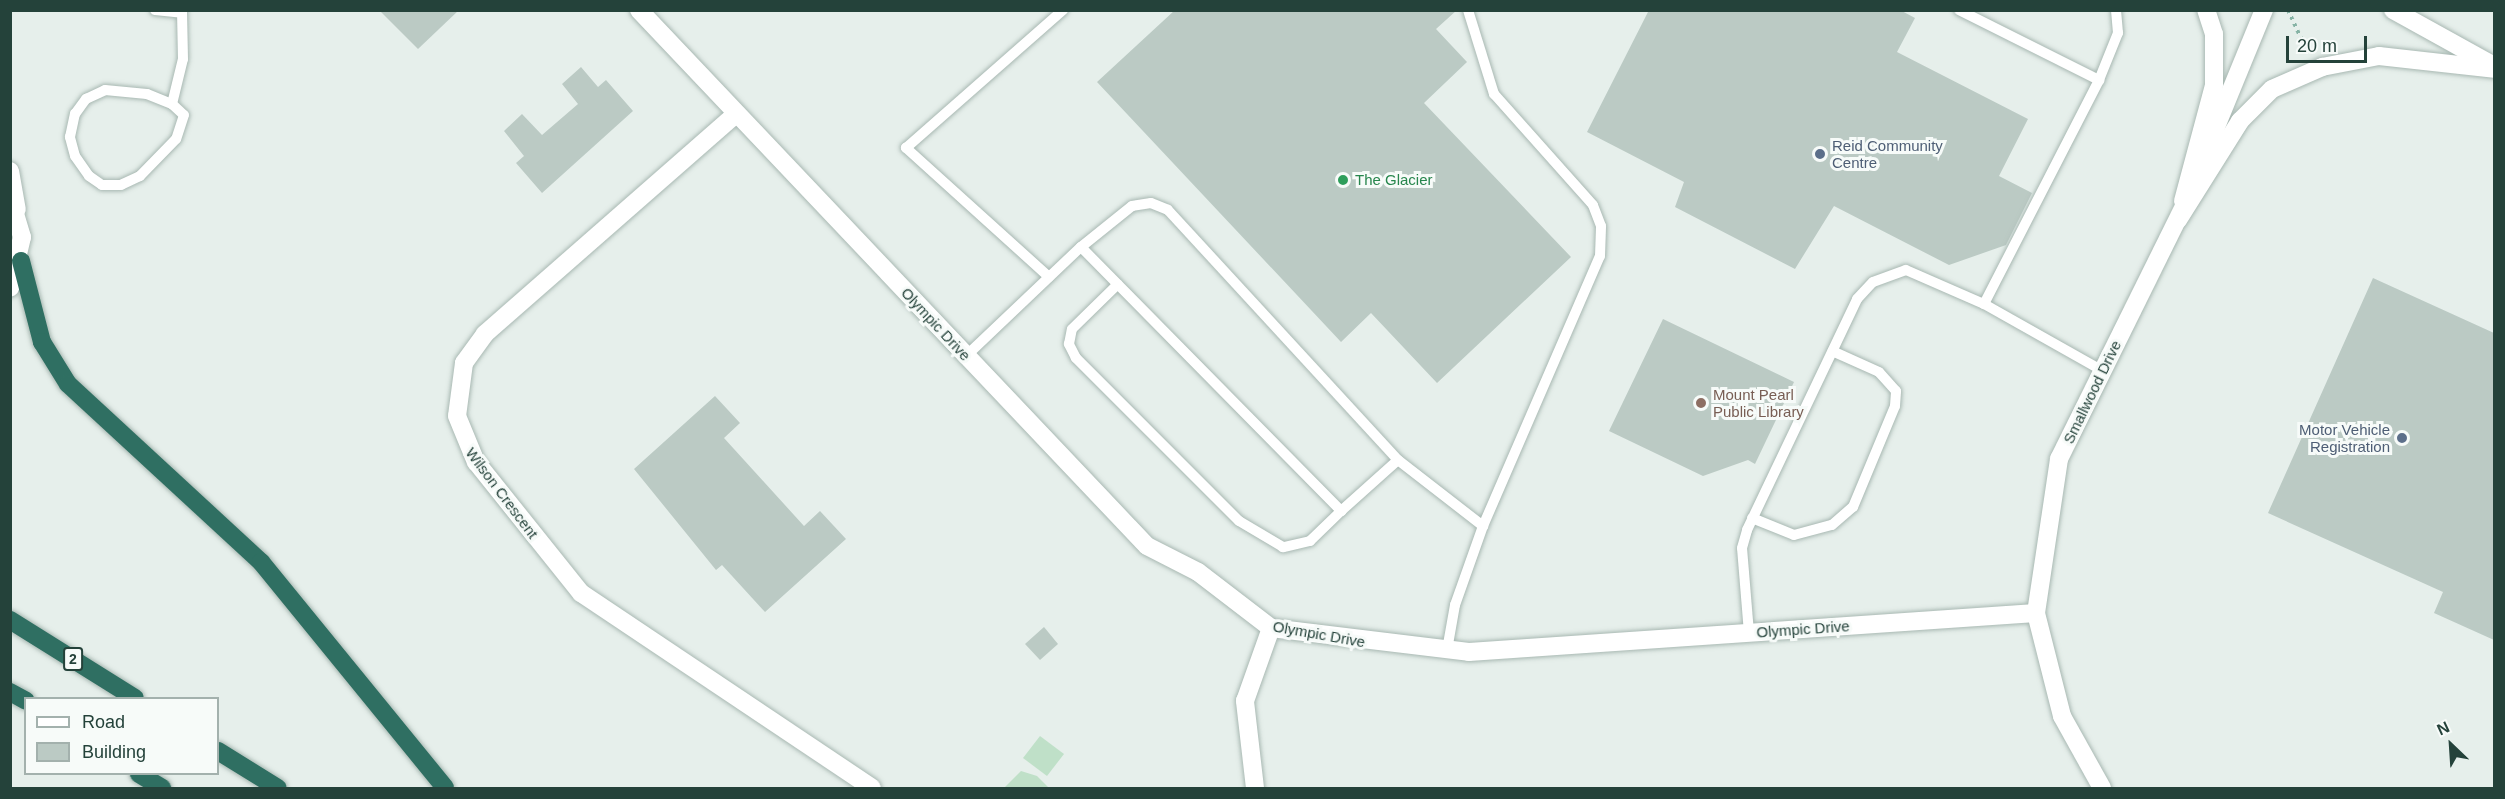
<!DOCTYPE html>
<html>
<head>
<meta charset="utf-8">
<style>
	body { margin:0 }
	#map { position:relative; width:2505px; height:799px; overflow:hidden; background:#e6efeb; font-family:Helvetica,sans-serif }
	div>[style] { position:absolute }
	.green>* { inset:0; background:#bfe0c8 }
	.building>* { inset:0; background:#bbcac4 }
	.path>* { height:4px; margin-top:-2px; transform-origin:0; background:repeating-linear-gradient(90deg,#86b3a5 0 3px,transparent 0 7.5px) }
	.roads { filter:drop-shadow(0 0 2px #a8b8b2) drop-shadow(0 0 2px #a8b8b2) }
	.service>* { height:10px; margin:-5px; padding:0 5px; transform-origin:5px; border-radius:5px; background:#fff }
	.minor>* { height:18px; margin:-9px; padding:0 9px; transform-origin:9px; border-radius:9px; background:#fff }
	.tertiary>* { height:18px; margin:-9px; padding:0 9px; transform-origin:9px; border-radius:9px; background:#fff }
	.secondary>* { height:18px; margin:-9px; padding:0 9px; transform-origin:9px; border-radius:9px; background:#fff }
	.motorway>* { height:18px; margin:-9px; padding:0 9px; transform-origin:9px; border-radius:9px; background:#2f6f62 }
	.dots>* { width:16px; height:16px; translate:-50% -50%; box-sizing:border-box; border:3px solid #f7fbf9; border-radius:50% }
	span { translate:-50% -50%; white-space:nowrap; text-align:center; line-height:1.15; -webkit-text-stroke:6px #f7fbf9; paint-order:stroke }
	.shield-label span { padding:2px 4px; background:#f7fbf9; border:2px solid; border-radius:4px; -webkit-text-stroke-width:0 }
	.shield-label { font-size:14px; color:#24423a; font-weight:700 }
	.service-label { font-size:15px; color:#4e5e75 }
	.left { translate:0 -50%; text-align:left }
	.right { translate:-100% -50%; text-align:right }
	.leisure-label { font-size:15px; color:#27864d }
	.street-label { font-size:15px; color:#24423a }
	.education-label { font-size:15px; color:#785e54 }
	.frame { position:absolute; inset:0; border:12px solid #24423a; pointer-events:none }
	.legend { position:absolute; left:24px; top:697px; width:195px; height:78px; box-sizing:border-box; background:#f7fbf9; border:2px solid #a3b1ad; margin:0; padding:8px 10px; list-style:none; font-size:18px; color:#24423a }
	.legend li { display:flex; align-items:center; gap:12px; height:30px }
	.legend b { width:30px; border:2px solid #a3b1ad }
	.north { position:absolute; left:2421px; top:715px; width:60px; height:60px; -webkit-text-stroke:4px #f7fbf9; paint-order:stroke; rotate:335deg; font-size:16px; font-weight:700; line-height:24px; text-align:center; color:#24423a }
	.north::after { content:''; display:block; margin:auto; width:21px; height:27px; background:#24423a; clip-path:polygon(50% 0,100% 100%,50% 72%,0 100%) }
	.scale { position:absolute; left:2286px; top:36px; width:81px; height:27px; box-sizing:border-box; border:3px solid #24423a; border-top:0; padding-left:8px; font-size:18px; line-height:21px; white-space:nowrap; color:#24423a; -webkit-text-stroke:4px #f7fbf9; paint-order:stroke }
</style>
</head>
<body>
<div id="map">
	<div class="green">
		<i style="clip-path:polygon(1040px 736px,1064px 754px,1047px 776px,1023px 758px)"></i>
		<i style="clip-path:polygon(1021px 771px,1037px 776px,1049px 788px,1004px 788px)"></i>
	</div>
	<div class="building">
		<i style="clip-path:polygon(379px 10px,459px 10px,418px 49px)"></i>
		<i style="clip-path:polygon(1175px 10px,1457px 10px,1436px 29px,1467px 62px,1424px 103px,1571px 257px,1437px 383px,1371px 313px,1341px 342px,1097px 82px)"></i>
		<i style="clip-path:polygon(1649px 10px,1900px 10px,1915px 18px,1897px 52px,2028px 119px,1999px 176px,2032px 193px,2006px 245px,1949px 265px,1834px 206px,1795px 269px,1675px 207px,1684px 182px,1587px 132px)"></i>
		<i style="clip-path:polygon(581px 67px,598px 87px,606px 80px,633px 111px,542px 193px,516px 163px,524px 156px,504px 131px,522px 114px,542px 135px,578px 104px,562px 84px)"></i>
		<i style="clip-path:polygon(2373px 278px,2494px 333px,2494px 640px,2434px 613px,2443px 592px,2268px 513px)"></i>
		<i style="clip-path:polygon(1663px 319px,1794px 382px,1755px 464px,1748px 460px,1703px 476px,1609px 431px)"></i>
		<i style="clip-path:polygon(715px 396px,740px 423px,724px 438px,804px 526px,820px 511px,846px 539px,765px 612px,722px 565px,716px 570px,634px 469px)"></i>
		<i style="clip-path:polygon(1044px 627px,1058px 644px,1040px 660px,1025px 644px)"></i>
	</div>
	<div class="path">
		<i style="left:2288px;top:10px;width:41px;rotate:65.3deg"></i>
	</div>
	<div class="roads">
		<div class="service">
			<i style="left:155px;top:10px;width:27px;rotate:6deg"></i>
			<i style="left:1959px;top:10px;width:157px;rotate:26.6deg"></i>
			<i style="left:105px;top:90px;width:42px;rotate:5.4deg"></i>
			<i style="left:147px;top:94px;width:27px;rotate:22deg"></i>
			<i style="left:172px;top:104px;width:16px;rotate:43deg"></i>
			<i style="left:184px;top:115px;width:25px;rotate:108deg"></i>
			<i style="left:176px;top:139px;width:52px;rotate:134.2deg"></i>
			<i style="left:140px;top:176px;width:21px;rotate:155deg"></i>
			<i style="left:121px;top:185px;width:19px;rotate:180deg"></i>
			<i style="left:102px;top:185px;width:16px;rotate:-145deg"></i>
			<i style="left:89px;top:176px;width:24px;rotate:-125deg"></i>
			<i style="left:75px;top:156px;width:20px;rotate:-105deg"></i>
			<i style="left:70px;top:137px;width:24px;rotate:-78deg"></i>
			<i style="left:75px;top:114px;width:19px;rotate:-54deg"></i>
			<i style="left:86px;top:99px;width:21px;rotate:-25deg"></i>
			<i style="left:172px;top:104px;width:46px;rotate:-76.3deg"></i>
			<i style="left:183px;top:59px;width:49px;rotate:-91.2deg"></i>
			<i style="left:1081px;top:247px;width:371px;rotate:45.4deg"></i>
			<i style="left:1341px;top:511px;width:43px;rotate:135.9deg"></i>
			<i style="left:1310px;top:541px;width:28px;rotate:167deg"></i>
			<i style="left:1283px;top:547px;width:51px;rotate:-149.4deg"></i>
			<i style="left:1239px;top:521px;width:231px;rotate:-135deg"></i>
			<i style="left:1076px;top:358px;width:16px;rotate:-117deg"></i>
			<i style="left:1069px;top:344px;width:15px;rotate:-79deg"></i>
			<i style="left:1072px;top:329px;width:64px;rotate:-44.4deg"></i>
			<i style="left:1049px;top:277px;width:193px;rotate:-137.9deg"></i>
			<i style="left:906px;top:148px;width:209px;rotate:-41.3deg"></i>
			<i style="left:966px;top:356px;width:158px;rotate:-43.5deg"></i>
			<i style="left:1081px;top:247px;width:65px;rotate:-38.8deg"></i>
			<i style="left:1132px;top:206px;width:19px;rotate:-9deg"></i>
			<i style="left:1151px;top:203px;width:18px;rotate:22deg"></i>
			<i style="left:1168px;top:210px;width:340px;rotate:47.4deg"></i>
			<i style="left:1398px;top:460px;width:108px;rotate:37.8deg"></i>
			<i style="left:2103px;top:371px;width:137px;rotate:-150.6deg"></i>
			<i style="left:1984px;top:304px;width:252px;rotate:-62.8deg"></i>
			<i style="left:2099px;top:80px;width:51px;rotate:-68deg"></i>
			<i style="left:2118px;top:33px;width:23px;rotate:-95deg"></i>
			<i style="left:1341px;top:511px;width:76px;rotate:-41.8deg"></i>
			<i style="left:1752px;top:518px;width:45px;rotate:22deg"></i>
			<i style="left:1794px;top:535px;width:39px;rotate:-15deg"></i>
			<i style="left:1832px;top:525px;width:28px;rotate:-41deg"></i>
			<i style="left:1853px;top:507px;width:109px;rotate:-67.4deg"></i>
			<i style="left:1895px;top:406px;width:15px;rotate:-86deg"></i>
			<i style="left:1896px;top:391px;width:25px;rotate:-132deg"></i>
			<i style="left:1879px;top:372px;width:51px;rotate:-155.9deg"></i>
			<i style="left:1749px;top:633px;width:85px;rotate:-94.7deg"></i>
			<i style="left:1742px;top:548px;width:19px;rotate:-74deg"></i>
			<i style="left:1747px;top:530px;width:256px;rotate:-64.5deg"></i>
			<i style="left:1857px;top:299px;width:23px;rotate:-47deg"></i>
			<i style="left:1873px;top:282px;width:35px;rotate:-20deg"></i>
			<i style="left:1906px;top:270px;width:85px;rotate:23.6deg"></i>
			<i style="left:1447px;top:650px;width:46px;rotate:-79.9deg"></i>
			<i style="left:1455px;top:605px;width:84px;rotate:-70.5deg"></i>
			<i style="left:1483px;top:526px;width:294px;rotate:-66.6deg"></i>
			<i style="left:1600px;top:256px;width:30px;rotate:-88deg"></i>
			<i style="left:1601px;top:226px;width:22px;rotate:-111deg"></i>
			<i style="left:1593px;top:205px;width:149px;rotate:-131.7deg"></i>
			<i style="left:1494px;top:94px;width:88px;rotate:-107.2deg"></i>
		</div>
		<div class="minor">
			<i style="left:639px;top:10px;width:738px;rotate:46.54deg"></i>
			<i style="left:1147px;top:546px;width:57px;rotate:27deg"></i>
			<i style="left:1198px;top:572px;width:92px;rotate:37.5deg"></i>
			<i style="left:1271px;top:628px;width:199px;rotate:6.9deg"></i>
			<i style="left:1469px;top:652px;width:568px;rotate:-3.93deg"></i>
			<i style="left:736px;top:114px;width:334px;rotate:138.8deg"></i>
			<i style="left:485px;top:334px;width:36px;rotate:126deg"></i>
			<i style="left:464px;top:363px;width:53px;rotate:97.5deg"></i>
			<i style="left:457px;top:416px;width:50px;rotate:67.6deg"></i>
			<i style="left:476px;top:462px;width:168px;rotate:51.3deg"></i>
			<i style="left:581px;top:593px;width:350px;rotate:33.8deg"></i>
			<i style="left:1255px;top:788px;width:88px;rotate:-96.6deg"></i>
			<i style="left:1245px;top:701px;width:77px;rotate:-70.4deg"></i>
		</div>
		<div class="tertiary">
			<i style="left:2195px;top:178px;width:182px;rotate:-67.7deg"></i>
			<i style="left:2102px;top:788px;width:82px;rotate:-119.1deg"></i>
			<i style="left:2062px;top:716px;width:106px;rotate:-104.2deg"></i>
			<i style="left:2036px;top:613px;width:156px;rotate:-81.5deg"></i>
			<i style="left:2059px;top:459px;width:282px;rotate:-63.7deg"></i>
		</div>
		<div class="secondary">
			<i style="left:2393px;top:10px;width:110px;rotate:28.9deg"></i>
			<i style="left:10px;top:171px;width:39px;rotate:80deg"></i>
			<i style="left:10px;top:197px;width:42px;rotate:73.3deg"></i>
			<i style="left:22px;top:237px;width:52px;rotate:103.2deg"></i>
			<i style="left:2183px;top:201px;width:120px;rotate:-75deg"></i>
			<i style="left:2214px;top:85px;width:51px;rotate:-90deg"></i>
			<i style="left:2214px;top:34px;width:25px;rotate:-108deg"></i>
			<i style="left:2178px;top:220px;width:117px;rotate:-57.9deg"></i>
			<i style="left:2240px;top:121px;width:45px;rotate:-45deg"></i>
			<i style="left:2272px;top:89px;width:55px;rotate:-23.7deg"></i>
			<i style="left:2322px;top:67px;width:58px;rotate:-10.9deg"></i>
			<i style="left:2379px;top:56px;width:116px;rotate:6.4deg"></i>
		</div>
		<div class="motorway">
			<i style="left:21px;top:261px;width:84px;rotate:75.5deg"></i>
			<i style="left:42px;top:342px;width:49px;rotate:58.2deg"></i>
			<i style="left:68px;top:384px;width:263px;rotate:42.7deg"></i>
			<i style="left:261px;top:562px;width:291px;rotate:50.8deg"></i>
			<i style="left:10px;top:620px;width:147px;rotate:32deg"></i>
			<i style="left:10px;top:692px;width:18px;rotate:29deg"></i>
			<i style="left:218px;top:751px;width:70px;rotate:31.7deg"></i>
			<i style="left:139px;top:774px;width:27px;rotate:31deg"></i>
		</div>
	</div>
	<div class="dots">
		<i style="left:1820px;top:154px;background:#5c6f8a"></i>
		<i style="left:1343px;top:180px;background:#2e9e5b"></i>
		<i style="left:1701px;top:403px;background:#8d6e63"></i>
		<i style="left:2402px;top:438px;background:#5c6f8a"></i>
	</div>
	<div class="shield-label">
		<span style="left:73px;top:659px">2</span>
	</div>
	<div class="service-label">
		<span class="left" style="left:1832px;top:154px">Reid Community<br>Centre</span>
		<span class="right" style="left:2390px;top:438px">Motor Vehicle<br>Registration</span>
	</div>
	<div class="leisure-label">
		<span class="left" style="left:1355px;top:180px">The Glacier</span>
	</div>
	<div class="street-label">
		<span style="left:936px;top:324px;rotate:47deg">Olympic Drive</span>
		<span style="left:2092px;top:392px;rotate:-64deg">Smallwood Drive</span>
		<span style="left:502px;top:493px;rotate:53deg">Wilson Crescent</span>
		<span style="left:1803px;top:629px;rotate:-4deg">Olympic Drive</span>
		<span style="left:1319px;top:634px;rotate:10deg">Olympic Drive</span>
	</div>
	<div class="education-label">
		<span class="left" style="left:1713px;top:403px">Mount Pearl<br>Public Library</span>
	</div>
	<div class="frame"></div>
	<ul class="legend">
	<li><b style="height:8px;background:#fff"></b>Road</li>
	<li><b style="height:16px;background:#bbcac4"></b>Building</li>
	</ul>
	<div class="north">N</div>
	<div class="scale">20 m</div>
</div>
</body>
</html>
